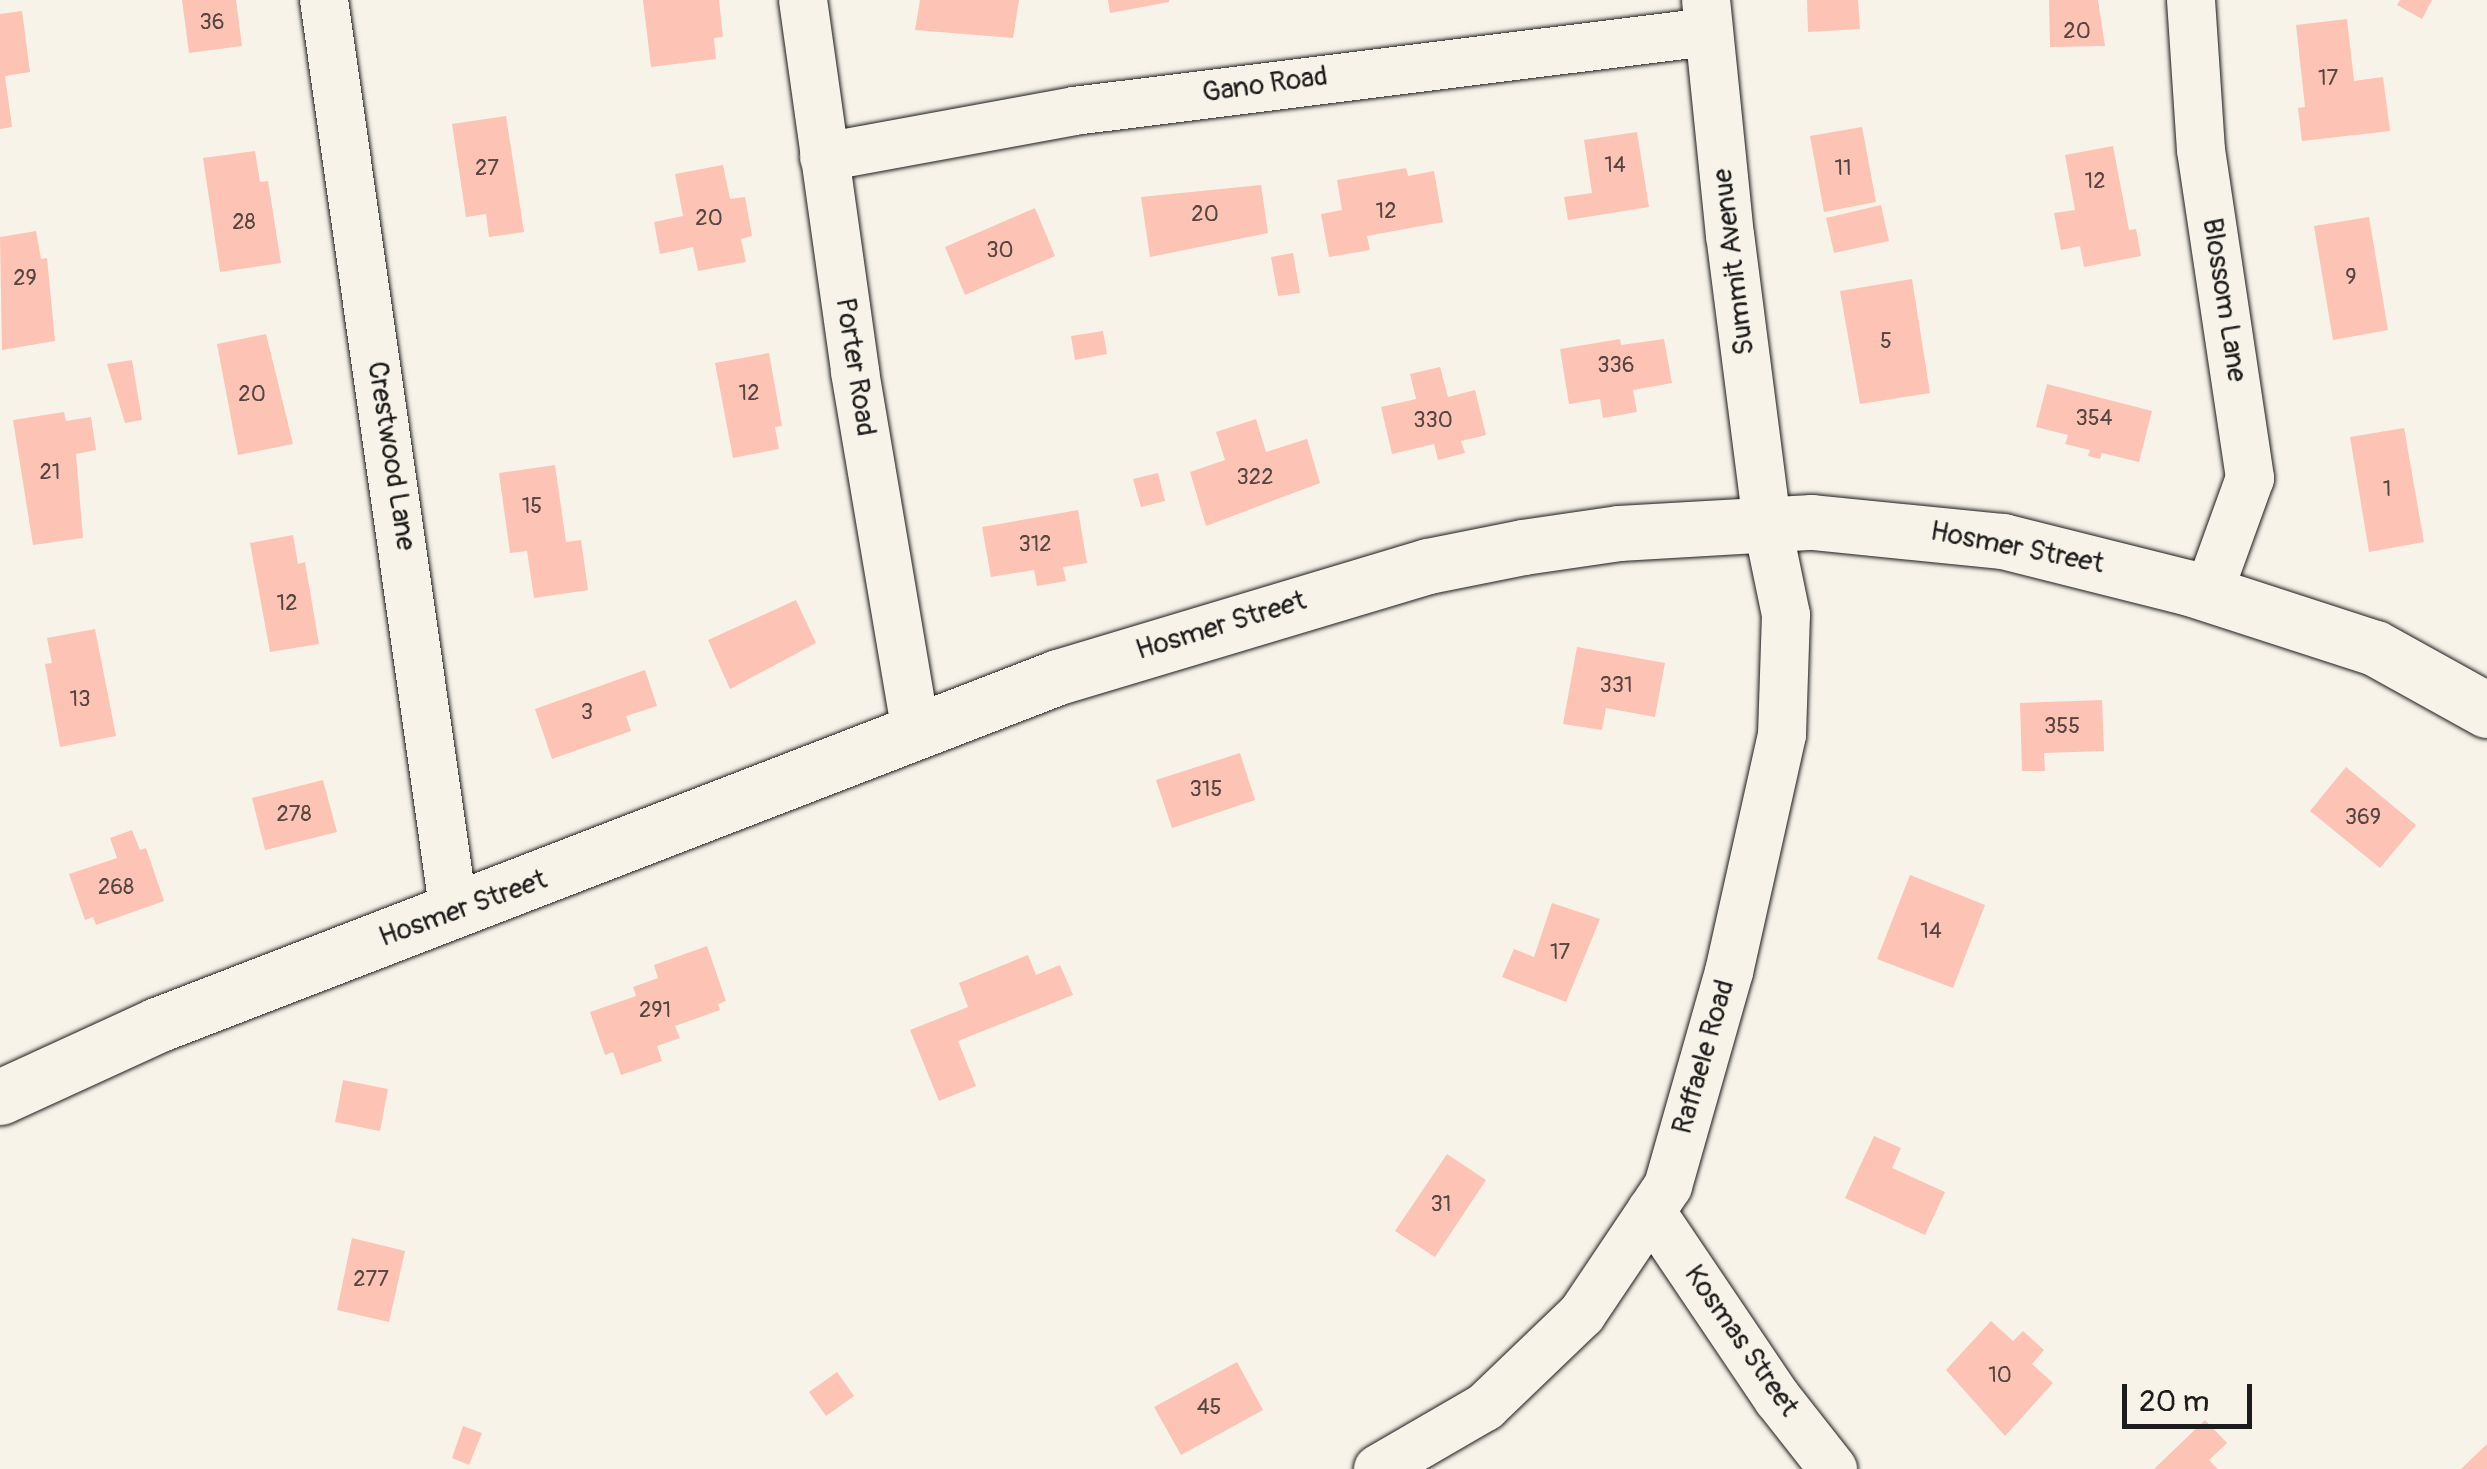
<!DOCTYPE html>
<html>
<head>
<meta charset="utf-8">
<style>
	body { margin:0 }
	#map { position:relative; width:2487px; height:1469px; overflow:hidden; background:#f7f3e8; font-family:Pangolin,sans-serif }
	div>[style] { position:absolute }
	.building>* { inset:0; background:#fdc3b5 }
	.roads { filter:drop-shadow(0 0 2px #1c1c1c) drop-shadow(0 0 2px #1c1c1c) }
	.street>* { height:48px; margin:-24px; padding:0 24px; transform-origin:24px; border-radius:24px; background:#f7f3e8 }
	.secondary>* { height:55px; margin:-27.5px; padding:0 27.5px; transform-origin:27.5px; border-radius:27.5px; background:#f7f3e8 }
	span { translate:-50% -50%; white-space:nowrap; text-align:center; line-height:1.15; -webkit-text-stroke:9px #f7f3e8; paint-order:stroke }
	.number-label { font-size:22px; color:#544642 }
	.number-label span { -webkit-text-stroke-width:0 }
	.street-label { font-size:28px; color:#1c1c1c }
	.scale { position:absolute; left:2122px; top:1384px; width:130px; height:45px; box-sizing:border-box; border:5px solid #1c1c1c; border-top:0; padding-left:12px; font-size:30px; line-height:35px; white-space:nowrap; color:#1c1c1c; -webkit-text-stroke:8px #f7f3e8; paint-order:stroke }
</style>
</head>
<body>
<div id="map">
	<div class="building">
		<i style="clip-path:polygon(182px 0,236px 0,242px 46px,189px 53px)"></i>
		<i style="clip-path:polygon(643px 0,719px 0,723px 37px,714px 38px,716px 59px,651px 67px)"></i>
		<i style="clip-path:polygon(920px 0,1019px 0,1013px 38px,915px 30px)"></i>
		<i style="clip-path:polygon(1108px 0,1169px 0,1169px 2px,1110px 13px)"></i>
		<i style="clip-path:polygon(1807px 0,1858px 0,1860px 29px,1808px 32px)"></i>
		<i style="clip-path:polygon(2049px 0,2098px 0,2105px 46px,2050px 47px)"></i>
		<i style="clip-path:polygon(2400px 0,2432px 0,2422px 19px,2397px 5px)"></i>
		<i style="clip-path:polygon(22px 11px,30px 72px,5px 76px,12px 127px,0 129px,0 14px)"></i>
		<i style="clip-path:polygon(2347px 19px,2354px 81px,2383px 77px,2390px 131px,2302px 141px,2298px 108px,2305px 107px,2296px 25px)"></i>
		<i style="clip-path:polygon(506px 116px,524px 232px,489px 237px,486px 214px,466px 217px,452px 124px)"></i>
		<i style="clip-path:polygon(1862px 127px,1876px 202px,1824px 212px,1810px 136px)"></i>
		<i style="clip-path:polygon(1637px 132px,1649px 207px,1568px 220px,1564px 197px,1592px 193px,1584px 140px)"></i>
		<i style="clip-path:polygon(2113px 146px,2129px 230px,2136px 229px,2141px 256px,2084px 267px,2080px 246px,2061px 250px,2054px 213px,2075px 210px,2065px 155px)"></i>
		<i style="clip-path:polygon(255px 151px,260px 182px,268px 181px,281px 263px,220px 272px,203px 158px)"></i>
		<i style="clip-path:polygon(723px 165px,730px 199px,745px 197px,752px 236px,741px 239px,746px 262px,698px 271px,693px 247px,660px 254px,654px 222px,683px 216px,675px 174px)"></i>
		<i style="clip-path:polygon(1406px 168px,1408px 176px,1434px 171px,1443px 222px,1367px 236px,1370px 250px,1329px 257px,1321px 214px,1342px 210px,1337px 180px)"></i>
		<i style="clip-path:polygon(1261px 185px,1268px 233px,1150px 257px,1141px 197px)"></i>
		<i style="clip-path:polygon(1881px 205px,1889px 241px,1834px 253px,1826px 218px)"></i>
		<i style="clip-path:polygon(1035px 208px,1055px 256px,965px 295px,945px 247px)"></i>
		<i style="clip-path:polygon(2369px 217px,2388px 330px,2333px 340px,2314px 226px)"></i>
		<i style="clip-path:polygon(36px 231px,41px 259px,47px 258px,55px 341px,2px 350px,0 237px)"></i>
		<i style="clip-path:polygon(1293px 253px,1300px 293px,1278px 296px,1271px 257px)"></i>
		<i style="clip-path:polygon(1912px 279px,1930px 393px,1860px 404px,1840px 291px)"></i>
		<i style="clip-path:polygon(1103px 331px,1107px 354px,1075px 360px,1071px 336px)"></i>
		<i style="clip-path:polygon(266px 334px,293px 444px,238px 455px,217px 344px)"></i>
		<i style="clip-path:polygon(1620px 339px,1621px 345px,1664px 339px,1672px 383px,1633px 390px,1637px 412px,1603px 418px,1600px 399px,1569px 404px,1560px 349px)"></i>
		<i style="clip-path:polygon(769px 353px,782px 426px,775px 427px,779px 449px,733px 458px,715px 363px)"></i>
		<i style="clip-path:polygon(132px 360px,142px 420px,125px 423px,107px 364px)"></i>
		<i style="clip-path:polygon(1440px 367px,1448px 397px,1475px 390px,1486px 435px,1461px 441px,1465px 453px,1438px 460px,1434px 444px,1392px 454px,1381px 407px,1416px 399px,1410px 374px)"></i>
		<i style="clip-path:polygon(2047px 384px,2152px 411px,2139px 462px,2102px 453px,2100px 459px,2088px 456px,2090px 450px,2065px 444px,2068px 435px,2036px 427px)"></i>
		<i style="clip-path:polygon(64px 412px,66px 421px,91px 417px,96px 450px,76px 454px,83px 538px,33px 545px,13px 420px)"></i>
		<i style="clip-path:polygon(1256px 419px,1266px 452px,1307px 439px,1320px 483px,1206px 526px,1190px 472px,1225px 460px,1216px 432px)"></i>
		<i style="clip-path:polygon(2404px 428px,2424px 542px,2369px 552px,2350px 437px)"></i>
		<i style="clip-path:polygon(555px 465px,566px 542px,581px 540px,588px 590px,534px 598px,527px 551px,510px 553px,499px 473px)"></i>
		<i style="clip-path:polygon(1158px 473px,1165px 501px,1141px 507px,1133px 479px)"></i>
		<i style="clip-path:polygon(1078px 510px,1087px 563px,1063px 567px,1066px 581px,1037px 586px,1034px 570px,991px 577px,982px 527px)"></i>
		<i style="clip-path:polygon(293px 535px,298px 564px,305px 562px,319px 644px,270px 652px,250px 543px)"></i>
		<i style="clip-path:polygon(796px 600px,816px 643px,730px 689px,708px 640px)"></i>
		<i style="clip-path:polygon(95px 629px,116px 736px,60px 747px,45px 664px,52px 663px,47px 638px)"></i>
		<i style="clip-path:polygon(1577px 647px,1665px 663px,1655px 717px,1606px 708px,1602px 730px,1563px 724px)"></i>
		<i style="clip-path:polygon(645px 670px,657px 706px,626px 716px,631px 731px,552px 759px,535px 709px)"></i>
		<i style="clip-path:polygon(2102px 700px,2104px 751px,2044px 753px,2045px 771px,2022px 771px,2020px 703px)"></i>
		<i style="clip-path:polygon(1240px 753px,1255px 800px,1172px 828px,1156px 780px)"></i>
		<i style="clip-path:polygon(2346px 767px,2416px 825px,2380px 868px,2310px 811px)"></i>
		<i style="clip-path:polygon(323px 780px,337px 832px,265px 850px,252px 798px)"></i>
		<i style="clip-path:polygon(132px 830px,140px 850px,146px 848px,164px 901px,96px 925px,93px 917px,85px 920px,69px 874px,117px 858px,110px 838px)"></i>
		<i style="clip-path:polygon(1910px 875px,1985px 905px,1953px 988px,1877px 959px)"></i>
		<i style="clip-path:polygon(1552px 903px,1600px 919px,1566px 1002px,1502px 977px,1514px 949px,1534px 957px)"></i>
		<i style="clip-path:polygon(707px 946px,726px 1001px,718px 1004px,720px 1010px,675px 1026px,680px 1038px,657px 1046px,662px 1061px,621px 1075px,613px 1052px,605px 1055px,590px 1012px,636px 996px,633px 987px,658px 978px,654px 965px)"></i>
		<i style="clip-path:polygon(1028px 955px,1036px 975px,1060px 965px,1073px 995px,958px 1041px,976px 1086px,939px 1101px,910px 1030px,968px 1007px,959px 983px)"></i>
		<i style="clip-path:polygon(343px 1080px,388px 1089px,380px 1131px,335px 1122px)"></i>
		<i style="clip-path:polygon(1874px 1136px,1901px 1148px,1892px 1168px,1945px 1192px,1925px 1235px,1845px 1198px)"></i>
		<i style="clip-path:polygon(1447px 1154px,1486px 1180px,1435px 1257px,1395px 1231px)"></i>
		<i style="clip-path:polygon(352px 1238px,405px 1251px,389px 1322px,337px 1310px)"></i>
		<i style="clip-path:polygon(1991px 1321px,2013px 1341px,2023px 1331px,2044px 1350px,2032px 1364px,2053px 1383px,2005px 1436px,1946px 1370px)"></i>
		<i style="clip-path:polygon(1237px 1362px,1263px 1410px,1181px 1455px,1154px 1407px)"></i>
		<i style="clip-path:polygon(837px 1372px,854px 1396px,826px 1416px,809px 1392px)"></i>
		<i style="clip-path:polygon(2205px 1420px,2227px 1443px,2209px 1460px,2218px 1469px,2154px 1469px)"></i>
		<i style="clip-path:polygon(463px 1426px,482px 1433px,469px 1465px,452px 1458px)"></i>
		<i style="clip-path:polygon(2487px 1444px,2487px 1469px,2461px 1469px)"></i>
	</div>
	<div class="roads">
		<div class="street">
			<i style="left:324px;top:0;width:922px;rotate:81.9deg"></i>
			<i style="left:803px;top:0;width:376px;rotate:82deg"></i>
			<i style="left:855px;top:372px;width:366px;rotate:80.4deg"></i>
			<i style="left:2191px;top:0;width:150px;rotate:86.2deg"></i>
			<i style="left:2201px;top:150px;width:332px;rotate:81.5deg"></i>
			<i style="left:2250px;top:478px;width:123px;rotate:109.9deg"></i>
			<i style="left:824px;top:157px;width:254px;rotate:-10.4deg"></i>
			<i style="left:1074px;top:111px;width:638px;rotate:-7.11deg"></i>
			<i style="left:1651px;top:1211px;width:227px;rotate:56deg"></i>
			<i style="left:1778px;top:1399px;width:89px;rotate:51.8deg"></i>
			<i style="left:1378px;top:1469px;width:124px;rotate:-30.1deg"></i>
			<i style="left:1485px;top:1407px;width:134px;rotate:-43.8deg"></i>
			<i style="left:1582px;top:1314px;width:154px;rotate:-56.1deg"></i>
			<i style="left:1668px;top:1186px;width:223px;rotate:-74.1deg"></i>
			<i style="left:1729px;top:972px;width:243px;rotate:-77.4deg"></i>
			<i style="left:1782px;top:735px;width:120px;rotate:-88.1deg"></i>
			<i style="left:1786px;top:615px;width:94px;rotate:-101.7deg"></i>
			<i style="left:1767px;top:523px;width:289px;rotate:-97.3deg"></i>
			<i style="left:1730px;top:236px;width:237px;rotate:-95.8deg"></i>
		</div>
		<div class="secondary">
			<i style="left:0;top:1097px;width:173px;rotate:-24.6deg"></i>
			<i style="left:157px;top:1025px;width:966px;rotate:-21.12deg"></i>
			<i style="left:1058px;top:677px;width:386px;rotate:-16.7deg"></i>
			<i style="left:1428px;top:566px;width:97px;rotate:-11.3deg"></i>
			<i style="left:1523px;top:547px;width:97px;rotate:-8.3deg"></i>
			<i style="left:1619px;top:533px;width:193px;rotate:-3.3deg"></i>
			<i style="left:1812px;top:522px;width:192px;rotate:5.7deg"></i>
			<i style="left:2003px;top:541px;width:193px;rotate:14.1deg"></i>
			<i style="left:2190px;top:588px;width:194px;rotate:18deg"></i>
			<i style="left:2375px;top:648px;width:128px;rotate:29deg"></i>
		</div>
	</div>
	<div class="number-label">
		<span style="left:212px;top:23px">36</span>
		<span style="left:2077px;top:32px">20</span>
		<span style="left:2328px;top:79px">17</span>
		<span style="left:1615px;top:166px">14</span>
		<span style="left:487px;top:169px">27</span>
		<span style="left:1843px;top:169px">11</span>
		<span style="left:2095px;top:182px">12</span>
		<span style="left:1386px;top:212px">12</span>
		<span style="left:1205px;top:215px">20</span>
		<span style="left:709px;top:219px">20</span>
		<span style="left:244px;top:223px">28</span>
		<span style="left:1000px;top:251px">30</span>
		<span style="left:2351px;top:278px">9</span>
		<span style="left:25px;top:279px">29</span>
		<span style="left:1886px;top:342px">5</span>
		<span style="left:1616px;top:366px">336</span>
		<span style="left:749px;top:394px">12</span>
		<span style="left:252px;top:395px">20</span>
		<span style="left:2094px;top:419px">354</span>
		<span style="left:1433px;top:421px">330</span>
		<span style="left:50px;top:473px">21</span>
		<span style="left:1255px;top:478px">322</span>
		<span style="left:2387px;top:490px">1</span>
		<span style="left:532px;top:507px">15</span>
		<span style="left:1035px;top:545px">312</span>
		<span style="left:287px;top:604px">12</span>
		<span style="left:1616px;top:686px">331</span>
		<span style="left:80px;top:700px">13</span>
		<span style="left:587px;top:713px">3</span>
		<span style="left:2062px;top:727px">355</span>
		<span style="left:1206px;top:790px">315</span>
		<span style="left:294px;top:815px">278</span>
		<span style="left:2363px;top:818px">369</span>
		<span style="left:116px;top:888px">268</span>
		<span style="left:1931px;top:932px">14</span>
		<span style="left:1560px;top:953px">17</span>
		<span style="left:655px;top:1011px">291</span>
		<span style="left:1441px;top:1205px">31</span>
		<span style="left:371px;top:1280px">277</span>
		<span style="left:2000px;top:1376px">10</span>
		<span style="left:1209px;top:1408px">45</span>
	</div>
	<div class="street-label">
		<span style="left:1265px;top:85px;rotate:-8deg">Gano Road</span>
		<span style="left:1734px;top:262px;rotate:-97deg">Summit Avenue</span>
		<span style="left:2224px;top:300px;rotate:81deg">Blossom Lane</span>
		<span style="left:855px;top:367px;rotate:81deg">Porter Road</span>
		<span style="left:391px;top:456px;rotate:81deg">Crestwood Lane</span>
		<span style="left:2017px;top:548px;rotate:11deg">Hosmer Street</span>
		<span style="left:1221px;top:626px;rotate:-17deg">Hosmer Street</span>
		<span style="left:463px;top:909px;rotate:-20deg">Hosmer Street</span>
		<span style="left:1704px;top:1057px;rotate:-74deg">Raffaele Road</span>
		<span style="left:1741px;top:1341px;rotate:55deg">Kosmas Street</span>
	</div>
	<div class="scale">20 m</div>
</div>
</body>
</html>
